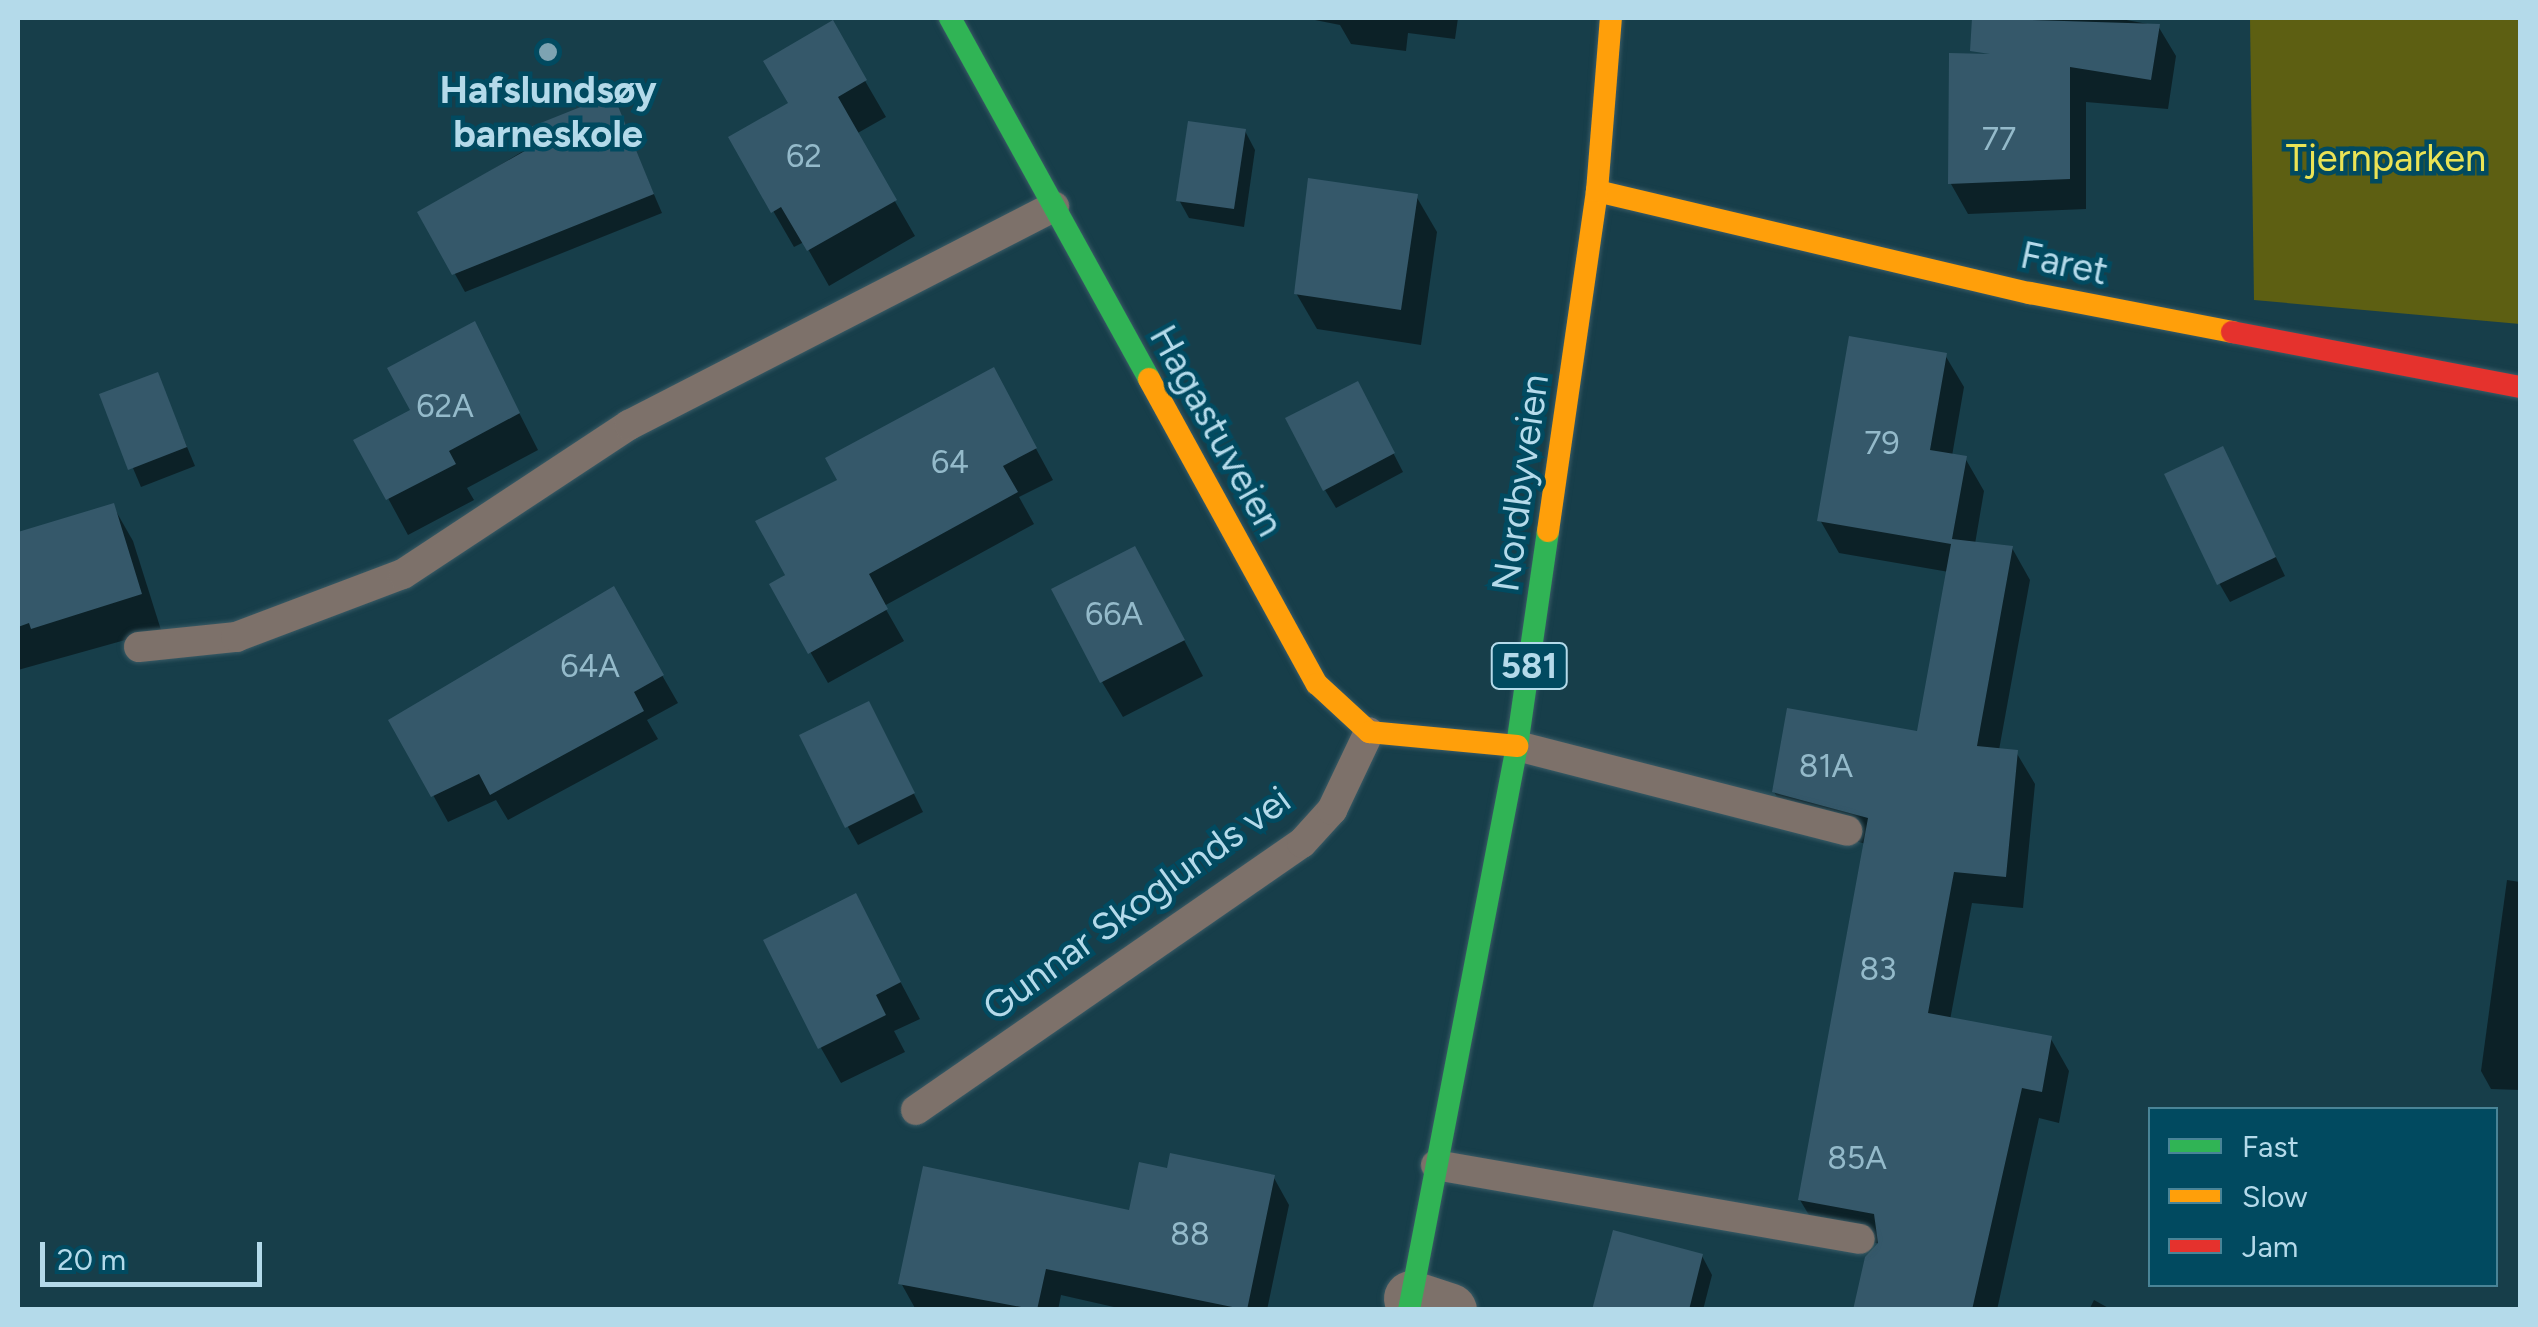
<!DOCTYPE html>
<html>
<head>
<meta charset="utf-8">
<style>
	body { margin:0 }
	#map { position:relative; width:2538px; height:1327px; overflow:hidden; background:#173e4a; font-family:Figtree,sans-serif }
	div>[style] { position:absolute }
	.green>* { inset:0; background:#5d5f12 }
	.shadow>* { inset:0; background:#0007 }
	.building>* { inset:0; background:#35586a }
	.roads { filter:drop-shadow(0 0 2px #3a5b66) drop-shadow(0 0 2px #3a5b66) }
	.lane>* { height:30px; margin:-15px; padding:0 15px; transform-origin:15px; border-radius:15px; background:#7d716a }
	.street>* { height:55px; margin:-27.5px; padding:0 27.5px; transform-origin:27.5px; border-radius:27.5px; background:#7d716a }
	.fast>* { height:22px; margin:-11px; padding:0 11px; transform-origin:11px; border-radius:11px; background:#30b455 }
	.slow>* { height:22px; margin:-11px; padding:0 11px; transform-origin:11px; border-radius:11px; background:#ff9f0a }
	.jam>* { height:22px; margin:-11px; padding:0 11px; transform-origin:11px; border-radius:11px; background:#e5322d }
	.dots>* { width:28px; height:28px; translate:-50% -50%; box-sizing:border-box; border:5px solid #014a60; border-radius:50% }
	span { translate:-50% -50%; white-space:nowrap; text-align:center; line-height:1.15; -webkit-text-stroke:9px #014a60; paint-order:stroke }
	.number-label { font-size:32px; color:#94baca }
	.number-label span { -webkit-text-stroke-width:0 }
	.shield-label span { padding:2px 8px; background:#014a60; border:2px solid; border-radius:8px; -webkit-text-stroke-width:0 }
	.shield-label { font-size:35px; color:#b4daea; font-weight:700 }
	.poi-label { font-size:38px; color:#b4daea; font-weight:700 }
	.park-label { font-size:38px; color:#eae355 }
	.street-label { font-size:38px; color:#b4daea }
	.frame { position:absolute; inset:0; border:20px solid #b4daea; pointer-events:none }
	.legend { position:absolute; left:2148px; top:1107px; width:350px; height:180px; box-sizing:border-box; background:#014a60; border:2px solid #498497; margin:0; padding:12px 18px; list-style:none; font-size:30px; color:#b4daea }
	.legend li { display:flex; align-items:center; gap:20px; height:50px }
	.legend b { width:50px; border:2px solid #498497 }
	.scale { position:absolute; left:40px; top:1242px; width:222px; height:45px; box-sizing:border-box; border:5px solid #b4daea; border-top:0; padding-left:12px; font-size:30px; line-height:35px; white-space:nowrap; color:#b4daea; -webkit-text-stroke:8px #014a60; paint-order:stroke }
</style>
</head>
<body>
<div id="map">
	<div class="green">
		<i style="clip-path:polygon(2250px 18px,2520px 18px,2520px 324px,2254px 300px)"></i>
	</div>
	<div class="shadow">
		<i style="clip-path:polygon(1305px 18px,1458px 18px,1455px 39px,1408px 33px,1406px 51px,1351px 44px,1340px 25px)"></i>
		<i style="clip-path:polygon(2002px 18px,2116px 18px,2158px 26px,2176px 56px,2168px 109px,2086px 102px,2086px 209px,1968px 214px,1951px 184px,1997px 57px)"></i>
		<i style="clip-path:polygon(832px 24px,886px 117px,856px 134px,915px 236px,829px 286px,804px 242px,794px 247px,731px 138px,791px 104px)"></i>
		<i style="clip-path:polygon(612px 97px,662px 213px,465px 292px,421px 213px)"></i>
		<i style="clip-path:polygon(1245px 131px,1255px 150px,1244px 227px,1189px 218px,1179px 200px)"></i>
		<i style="clip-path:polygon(1416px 196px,1437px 232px,1421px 345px,1317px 329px,1296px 293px)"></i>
		<i style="clip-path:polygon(474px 324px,538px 450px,467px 488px,474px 500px,408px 535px,357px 441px,413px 411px)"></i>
		<i style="clip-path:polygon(1945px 355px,1964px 387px,1952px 456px,1965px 458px,1984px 491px,1975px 544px,2012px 548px,2030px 580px,1999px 750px,2016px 752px,2035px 784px,2023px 908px,1972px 903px,1950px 1020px,2051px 1039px,2069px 1071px,2059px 1123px,2039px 1118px,1997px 1310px,1858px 1310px,1881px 1244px,1819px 1232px,1800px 1200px,1866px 844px,1793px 824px,1774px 792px,1919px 734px,1949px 572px,1839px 553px,1820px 520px)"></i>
		<i style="clip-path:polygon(157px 375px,195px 466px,141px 487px,102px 395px)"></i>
		<i style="clip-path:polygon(1010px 401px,1053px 480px,1019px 497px,1034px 524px,884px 606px,904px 641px,828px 683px,772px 585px)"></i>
		<i style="clip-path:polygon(1367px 402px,1403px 472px,1336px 508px,1325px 490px)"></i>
		<i style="clip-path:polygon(2232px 467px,2285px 576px,2230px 602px,2219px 583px)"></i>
		<i style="clip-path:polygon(113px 506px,133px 541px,161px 630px,18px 670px,18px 535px)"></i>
		<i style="clip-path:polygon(1155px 585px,1203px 676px,1123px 717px,1102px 682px)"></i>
		<i style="clip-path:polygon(613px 590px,678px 703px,647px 720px,658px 739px,508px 820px,496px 800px,448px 822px,392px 721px)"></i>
		<i style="clip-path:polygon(878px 722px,923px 812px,858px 845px,848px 827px)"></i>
		<i style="clip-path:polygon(2507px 880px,2520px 882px,2520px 1090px,2491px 1089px,2481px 1071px)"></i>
		<i style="clip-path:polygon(855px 896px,920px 1019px,894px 1031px,905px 1052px,841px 1083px,821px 1048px)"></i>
		<i style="clip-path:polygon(1169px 1171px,1274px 1178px,1289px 1205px,1267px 1310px,1127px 1310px,1061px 1295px,1058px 1310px,916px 1310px,901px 1283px,1130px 1213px)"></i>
		<i style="clip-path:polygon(1702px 1256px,1712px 1275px,1703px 1310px,1595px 1310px)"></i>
		<i style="clip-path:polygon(2094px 1300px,2112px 1310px,2089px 1310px)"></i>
	</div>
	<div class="building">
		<i style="clip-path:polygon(1972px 18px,2160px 24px,2151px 80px,2070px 67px,2070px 179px,1948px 184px,1949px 53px,1990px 54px,1970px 51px)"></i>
		<i style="clip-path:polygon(833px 20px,867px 80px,838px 97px,897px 200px,807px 251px,781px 207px,771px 213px,728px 137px,788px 103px,763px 61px)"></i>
		<i style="clip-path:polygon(613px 94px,654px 194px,452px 275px,417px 212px,530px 148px,523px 130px)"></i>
		<i style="clip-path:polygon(1188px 121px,1246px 129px,1234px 209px,1176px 201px)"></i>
		<i style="clip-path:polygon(1308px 178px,1418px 194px,1401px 310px,1294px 294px)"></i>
		<i style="clip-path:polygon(475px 321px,520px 413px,449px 451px,456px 464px,386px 500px,353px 440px,410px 410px,387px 368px)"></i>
		<i style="clip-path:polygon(1849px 336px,1947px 353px,1930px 450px,1967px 456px,1952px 539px,2013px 546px,1977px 746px,2018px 750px,2006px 877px,1954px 872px,1928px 1013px,2052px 1036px,2042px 1092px,2022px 1088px,1972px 1310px,1853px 1310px,1865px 1257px,1878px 1243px,1874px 1214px,1798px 1200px,1868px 818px,1772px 792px,1787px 708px,1917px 731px,1951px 544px,1817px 521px)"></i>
		<i style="clip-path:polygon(994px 367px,1037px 448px,1003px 466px,1018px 492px,869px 574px,888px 609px,808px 654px,769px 584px,785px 575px,755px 521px,837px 480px,825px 458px)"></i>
		<i style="clip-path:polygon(158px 372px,187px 447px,128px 470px,99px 394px)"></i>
		<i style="clip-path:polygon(1358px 381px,1395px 453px,1323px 491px,1285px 418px)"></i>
		<i style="clip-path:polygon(2223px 446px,2276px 557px,2217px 585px,2164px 474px)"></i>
		<i style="clip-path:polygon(114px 503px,142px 594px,31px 629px,29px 623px,18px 627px,18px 532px)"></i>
		<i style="clip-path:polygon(1135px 546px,1185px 640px,1100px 683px,1051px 589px)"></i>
		<i style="clip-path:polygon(614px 586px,664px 675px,634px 692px,644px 711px,490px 795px,479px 774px,431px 797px,388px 720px)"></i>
		<i style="clip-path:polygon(869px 701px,915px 793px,845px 828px,799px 735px)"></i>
		<i style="clip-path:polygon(856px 893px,901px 982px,876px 995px,886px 1015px,818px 1049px,763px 940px)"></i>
		<i style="clip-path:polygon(1170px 1153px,1275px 1175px,1247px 1310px,1046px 1269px,1037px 1310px,898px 1284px,923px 1166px,1129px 1210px,1139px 1162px,1167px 1168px)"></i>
		<i style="clip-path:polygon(1613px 1230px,1703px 1254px,1689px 1310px,1592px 1310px)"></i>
	</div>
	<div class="roads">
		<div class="lane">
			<i style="left:139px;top:647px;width:98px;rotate:-5.9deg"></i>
			<i style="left:236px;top:637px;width:178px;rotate:-20.7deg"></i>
			<i style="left:403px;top:574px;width:271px;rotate:-33.4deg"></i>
			<i style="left:629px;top:425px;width:478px;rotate:-27.2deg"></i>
			<i style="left:1517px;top:746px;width:341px;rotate:14.4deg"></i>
			<i style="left:916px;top:1110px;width:469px;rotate:-34.7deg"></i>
			<i style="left:1302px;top:843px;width:45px;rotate:-47.7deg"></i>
			<i style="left:1332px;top:810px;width:86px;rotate:-64.6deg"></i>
			<i style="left:1436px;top:1165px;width:430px;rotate:9.9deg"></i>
		</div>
		<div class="street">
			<i style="left:1411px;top:1298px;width:40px;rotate:18deg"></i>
		</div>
		<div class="fast">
			<i style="left:950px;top:18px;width:412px;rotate:61.1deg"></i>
			<i style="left:1409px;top:1310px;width:574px;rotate:-79.16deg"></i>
			<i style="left:1517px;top:746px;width:217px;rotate:-81.8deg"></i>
		</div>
		<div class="slow">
			<i style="left:1597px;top:191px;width:445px;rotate:13.3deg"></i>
			<i style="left:2030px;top:293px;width:206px;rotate:10.9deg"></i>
			<i style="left:1149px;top:379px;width:348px;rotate:61.2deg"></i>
			<i style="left:1317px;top:684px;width:71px;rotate:42.7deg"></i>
			<i style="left:1369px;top:732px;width:149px;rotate:5.4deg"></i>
			<i style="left:1548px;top:531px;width:344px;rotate:-81.8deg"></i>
			<i style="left:1597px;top:191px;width:174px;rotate:-85.4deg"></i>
		</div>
		<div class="jam">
			<i style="left:2232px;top:332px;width:293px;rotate:10.8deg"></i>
		</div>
	</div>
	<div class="dots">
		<i style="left:548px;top:52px;background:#7da3b2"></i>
	</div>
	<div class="number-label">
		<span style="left:1999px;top:139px">77</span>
		<span style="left:804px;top:156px">62</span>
		<span style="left:445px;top:406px">62A</span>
		<span style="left:1882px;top:443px">79</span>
		<span style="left:950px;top:462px">64</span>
		<span style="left:1114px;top:614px">66A</span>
		<span style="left:590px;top:666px">64A</span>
		<span style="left:1826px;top:766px">81A</span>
		<span style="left:1878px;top:969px">83</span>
		<span style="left:1857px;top:1158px">85A</span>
		<span style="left:1190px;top:1234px">88</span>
	</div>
	<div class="shield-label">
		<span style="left:1529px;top:666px">581</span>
	</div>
	<div class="poi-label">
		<span style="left:548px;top:113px">Hafslundsøy<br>barneskole</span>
	</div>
	<div class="park-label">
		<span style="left:2386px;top:159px">Tjernparken</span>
	</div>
	<div class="street-label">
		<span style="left:2064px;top:264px;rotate:12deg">Faret</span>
		<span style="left:1216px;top:431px;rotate:61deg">Hagastuveien</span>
		<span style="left:1521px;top:483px;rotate:-82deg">Nordbyveien</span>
		<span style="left:1137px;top:904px;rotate:-36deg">Gunnar Skoglunds vei</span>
	</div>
	<div class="frame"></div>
	<ul class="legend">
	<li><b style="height:12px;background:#30b455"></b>Fast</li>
	<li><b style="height:12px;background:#ff9f0a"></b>Slow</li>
	<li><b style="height:12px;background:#e5322d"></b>Jam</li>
	</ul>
	<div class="scale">20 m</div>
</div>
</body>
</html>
